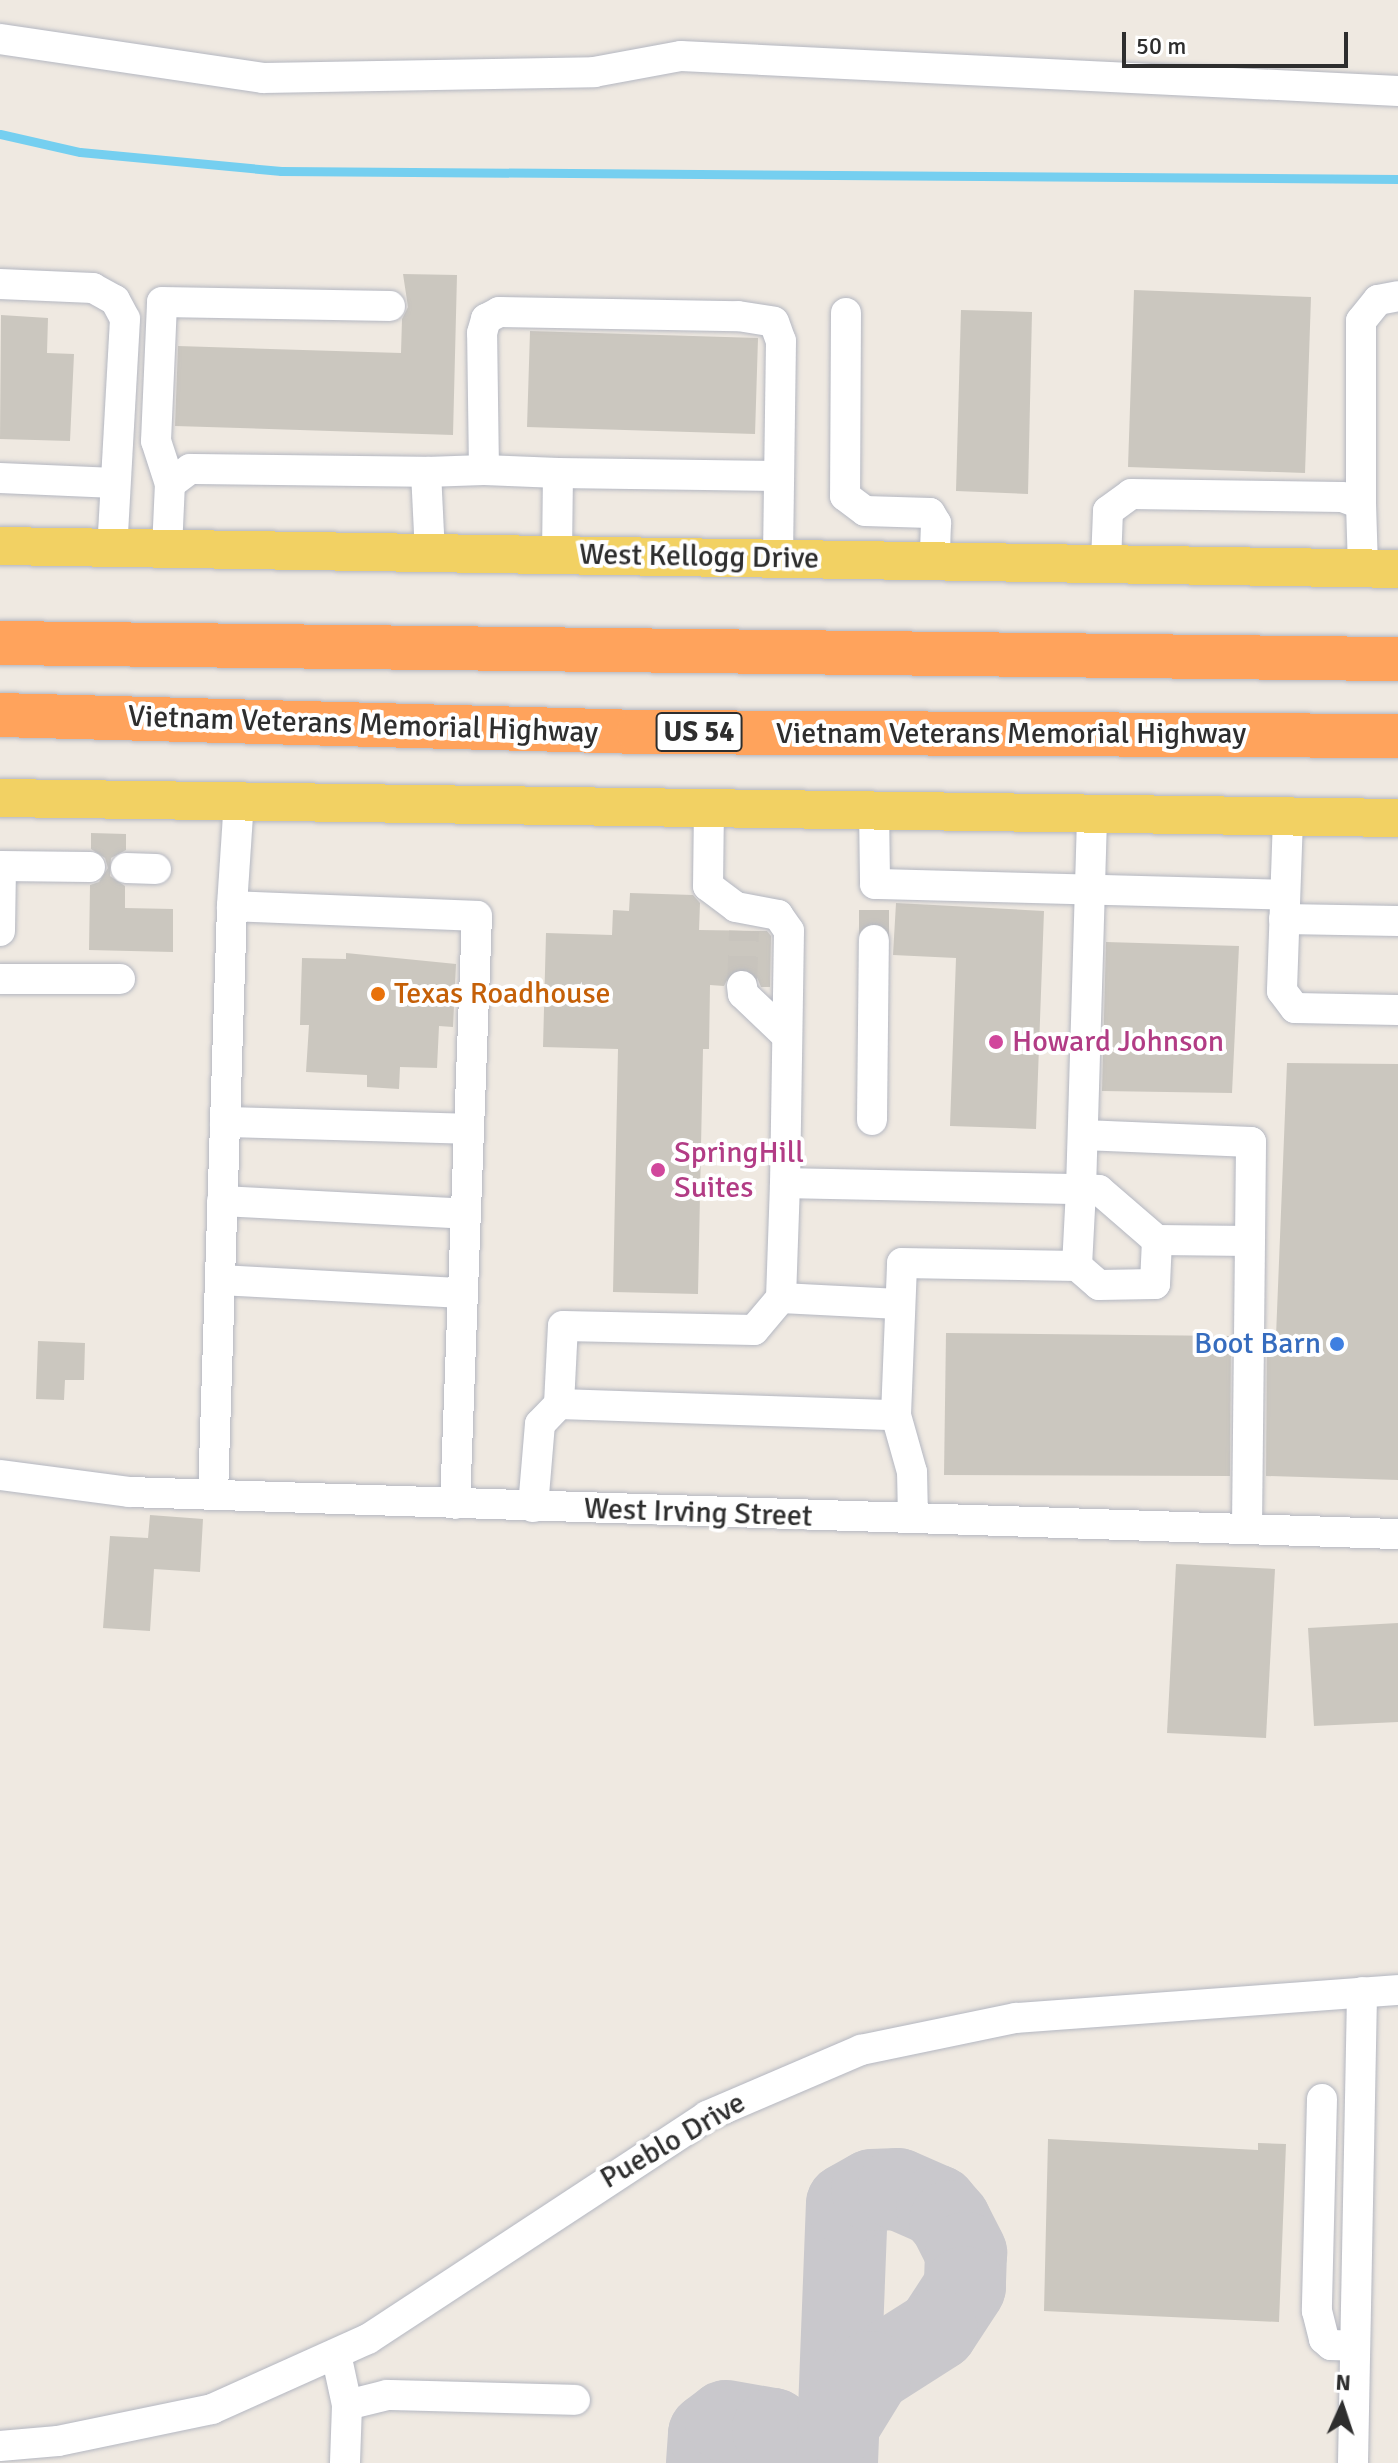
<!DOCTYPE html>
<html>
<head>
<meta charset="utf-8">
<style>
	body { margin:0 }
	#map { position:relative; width:1398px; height:2463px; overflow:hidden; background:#efe9e1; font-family:Signika,sans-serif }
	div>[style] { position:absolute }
	.stream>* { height:9px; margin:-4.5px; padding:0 4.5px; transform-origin:4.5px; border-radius:4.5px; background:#75cff0 }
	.taxiway>* { height:82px; margin:-41px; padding:0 41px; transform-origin:41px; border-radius:41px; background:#c9c8cc }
	.building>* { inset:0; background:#cbc7bf }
	.minor-tunnel>* { height:30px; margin-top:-15px; transform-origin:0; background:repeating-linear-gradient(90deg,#c8c4bd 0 30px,transparent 0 45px) }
	.roads { filter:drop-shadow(0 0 2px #b4b7c1) drop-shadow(0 0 2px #b4b7c1) }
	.minor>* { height:30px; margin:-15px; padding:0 15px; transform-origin:15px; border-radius:15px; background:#fff }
	.major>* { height:38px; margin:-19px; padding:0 19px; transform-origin:19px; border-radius:19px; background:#f2d163 }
	.highway>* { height:44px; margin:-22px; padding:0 22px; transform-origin:22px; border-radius:22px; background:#ffa35c }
	.dots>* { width:22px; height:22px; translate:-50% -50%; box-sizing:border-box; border:4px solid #fff; border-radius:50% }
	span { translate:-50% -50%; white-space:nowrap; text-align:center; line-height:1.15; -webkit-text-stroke:8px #fff; paint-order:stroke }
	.shield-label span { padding:2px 6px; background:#fff; border:2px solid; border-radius:6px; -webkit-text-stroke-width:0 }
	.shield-label { font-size:28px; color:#2e2e2e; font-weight:700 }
	.street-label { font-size:30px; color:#2e2e2e }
	.food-label { font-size:30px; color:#c56008 }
	.left { translate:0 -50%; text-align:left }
	.hotel-label { font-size:30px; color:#b23c85 }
	.shop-label { font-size:30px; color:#366cbe }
	.right { translate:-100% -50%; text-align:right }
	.north { position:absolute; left:1302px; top:2367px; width:80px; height:80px; -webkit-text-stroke:6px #fff; paint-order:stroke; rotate:3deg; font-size:22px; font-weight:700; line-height:32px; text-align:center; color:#2e2e2e }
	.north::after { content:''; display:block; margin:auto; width:28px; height:36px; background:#2e2e2e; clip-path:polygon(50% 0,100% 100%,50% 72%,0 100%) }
	.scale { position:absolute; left:1122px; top:32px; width:226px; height:36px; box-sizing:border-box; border:4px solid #2e2e2e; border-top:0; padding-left:10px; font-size:24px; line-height:28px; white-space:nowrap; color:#2e2e2e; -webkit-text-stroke:6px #fff; paint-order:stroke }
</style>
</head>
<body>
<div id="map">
	<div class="stream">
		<i style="left:0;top:134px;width:82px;rotate:12.7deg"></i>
		<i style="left:80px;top:152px;width:202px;rotate:5.4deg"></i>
		<i style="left:281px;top:171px;width:1117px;rotate:0.41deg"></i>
	</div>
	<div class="taxiway">
		<i style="left:707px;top:2463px;width:29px;rotate:-86deg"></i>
		<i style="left:709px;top:2434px;width:21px;rotate:-37deg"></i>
		<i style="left:726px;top:2421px;width:48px;rotate:9.7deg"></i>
		<i style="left:773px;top:2429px;width:56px;rotate:37.7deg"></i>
		<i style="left:837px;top:2463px;width:259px;rotate:-87.8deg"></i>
		<i style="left:847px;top:2204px;width:29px;rotate:-29deg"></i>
		<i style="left:872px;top:2190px;width:26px;rotate:-2deg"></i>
		<i style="left:898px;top:2189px;width:43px;rotate:23.6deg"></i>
		<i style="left:937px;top:2206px;width:20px;rotate:49deg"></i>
		<i style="left:950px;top:2221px;width:36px;rotate:63deg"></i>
		<i style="left:966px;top:2253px;width:34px;rotate:92deg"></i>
		<i style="left:965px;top:2287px;width:51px;rotate:123.1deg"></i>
		<i style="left:937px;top:2330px;width:78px;rotate:147.5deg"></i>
		<i style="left:871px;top:2372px;width:61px;rotate:121.6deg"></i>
	</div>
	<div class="building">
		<i style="clip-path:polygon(403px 274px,457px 275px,453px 435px,175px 426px,178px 346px,401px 353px,402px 319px,408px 307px)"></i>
		<i style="clip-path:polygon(1134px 290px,1311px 297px,1305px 473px,1128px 467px)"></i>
		<i style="clip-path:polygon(961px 310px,1032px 312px,1028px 494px,956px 491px)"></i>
		<i style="clip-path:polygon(1px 315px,48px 318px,47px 353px,74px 354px,70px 441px,0 439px)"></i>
		<i style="clip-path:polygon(530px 331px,758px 338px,755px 434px,527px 427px)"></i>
		<i style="clip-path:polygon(91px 833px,126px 834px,126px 850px,111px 858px,110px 876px,125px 886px,125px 908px,173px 909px,173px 952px,89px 950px,90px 885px,99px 882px,108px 868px,105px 858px,91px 849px)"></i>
		<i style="clip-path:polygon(630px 893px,693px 895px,700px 903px,699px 930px,767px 931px,771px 936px,770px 987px,761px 987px,756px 975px,741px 968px,731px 972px,724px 986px,710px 985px,709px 1049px,703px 1049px,698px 1294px,613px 1292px,618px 1049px,543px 1047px,546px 933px,612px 935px,613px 910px,629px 911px)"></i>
		<i style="clip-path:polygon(896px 903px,1044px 911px,1036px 1129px,950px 1126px,956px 958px,893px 955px)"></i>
		<i style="clip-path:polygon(1106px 942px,1239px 946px,1232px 1093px,1102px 1091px)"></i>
		<i style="clip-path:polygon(346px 953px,456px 964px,453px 1027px,439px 1026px,437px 1068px,400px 1067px,399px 1089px,367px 1087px,367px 1075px,306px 1072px,309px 1025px,300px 1025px,302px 958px,346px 959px)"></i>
		<i style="clip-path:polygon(1287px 1063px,1398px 1064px,1398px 1480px,1266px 1476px,1267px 1336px,1276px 1336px)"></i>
		<i style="clip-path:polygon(946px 1333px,1231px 1336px,1230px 1476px,944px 1475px)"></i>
		<i style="clip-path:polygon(38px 1341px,85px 1343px,84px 1380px,65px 1380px,64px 1400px,36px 1399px)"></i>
		<i style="clip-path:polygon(150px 1515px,203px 1519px,200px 1572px,154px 1569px,150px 1631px,103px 1628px,110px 1536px,148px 1538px)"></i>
		<i style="clip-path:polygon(1176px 1564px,1275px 1569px,1266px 1738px,1167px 1733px)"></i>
		<i style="clip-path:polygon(1398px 1623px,1398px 1722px,1314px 1726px,1308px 1628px)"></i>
		<i style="clip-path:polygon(1048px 2139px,1258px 2150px,1258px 2143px,1286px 2144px,1279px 2322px,1044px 2311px)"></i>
	</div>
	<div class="minor-tunnel">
		<i style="left:874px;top:940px;width:38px;rotate:-90deg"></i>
		<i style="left:742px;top:986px;width:55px;rotate:-87.9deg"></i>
	</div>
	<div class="roads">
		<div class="minor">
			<i style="left:0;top:39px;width:266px;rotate:8.4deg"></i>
			<i style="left:263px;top:78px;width:331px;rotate:-1deg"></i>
			<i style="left:594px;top:72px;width:88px;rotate:-10.4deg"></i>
			<i style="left:681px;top:56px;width:718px;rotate:2.79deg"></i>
			<i style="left:0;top:284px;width:93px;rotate:2.5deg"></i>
			<i style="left:93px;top:288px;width:25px;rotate:29deg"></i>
			<i style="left:115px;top:300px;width:21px;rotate:62deg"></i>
			<i style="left:125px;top:319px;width:229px;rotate:93.2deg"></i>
			<i style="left:846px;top:313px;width:183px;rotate:90.3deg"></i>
			<i style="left:845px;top:496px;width:25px;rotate:37deg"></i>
			<i style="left:865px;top:511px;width:65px;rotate:1.8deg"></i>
			<i style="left:930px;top:513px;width:12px;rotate:59deg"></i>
			<i style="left:936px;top:523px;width:38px;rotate:92deg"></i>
			<i style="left:426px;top:472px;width:58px;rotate:-2deg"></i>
			<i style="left:558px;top:473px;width:219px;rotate:0.8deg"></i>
			<i style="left:0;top:478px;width:115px;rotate:2.5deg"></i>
			<i style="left:170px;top:484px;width:45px;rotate:-108deg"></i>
			<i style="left:156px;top:441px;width:139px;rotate:-87.5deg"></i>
			<i style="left:162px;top:302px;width:228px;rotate:1deg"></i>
			<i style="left:1361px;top:504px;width:183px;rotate:-90deg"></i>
			<i style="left:1361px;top:321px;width:27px;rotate:-51deg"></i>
			<i style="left:1378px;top:300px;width:20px;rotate:-11deg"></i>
			<i style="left:167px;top:549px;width:65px;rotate:-87.4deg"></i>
			<i style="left:170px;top:484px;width:25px;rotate:-37deg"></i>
			<i style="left:190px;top:469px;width:236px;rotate:0.7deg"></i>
			<i style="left:426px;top:472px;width:81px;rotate:87.2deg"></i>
			<i style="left:557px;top:555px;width:82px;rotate:-89.3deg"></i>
			<i style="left:558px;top:473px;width:74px;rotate:-177.7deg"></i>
			<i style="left:484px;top:470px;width:137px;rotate:-90.8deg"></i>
			<i style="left:482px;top:333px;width:15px;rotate:-74deg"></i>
			<i style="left:486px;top:319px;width:15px;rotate:-28deg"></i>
			<i style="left:499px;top:312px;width:239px;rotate:1deg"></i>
			<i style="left:738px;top:316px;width:36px;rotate:9deg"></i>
			<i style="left:774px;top:322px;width:20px;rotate:70deg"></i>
			<i style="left:781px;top:341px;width:218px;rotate:90.8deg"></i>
			<i style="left:1106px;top:563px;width:52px;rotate:-87.8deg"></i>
			<i style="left:1108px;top:511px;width:29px;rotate:-36deg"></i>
			<i style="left:1131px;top:494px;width:211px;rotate:0.8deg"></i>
			<i style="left:1342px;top:497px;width:20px;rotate:20deg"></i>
			<i style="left:1361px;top:504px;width:64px;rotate:88.2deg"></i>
			<i style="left:239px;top:800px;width:106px;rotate:93.8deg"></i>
			<i style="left:232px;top:906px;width:245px;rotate:2.3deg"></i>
			<i style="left:477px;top:916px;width:588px;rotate:92.14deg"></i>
			<i style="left:709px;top:806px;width:80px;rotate:90.7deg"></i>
			<i style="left:708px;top:886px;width:35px;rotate:37deg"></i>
			<i style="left:736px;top:907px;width:43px;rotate:10.8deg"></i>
			<i style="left:778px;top:915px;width:19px;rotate:55deg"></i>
			<i style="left:789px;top:931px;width:252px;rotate:90.9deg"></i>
			<i style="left:785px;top:1183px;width:296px;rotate:1.2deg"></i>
			<i style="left:1081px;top:1189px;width:375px;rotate:-88.3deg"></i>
			<i style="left:874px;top:809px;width:75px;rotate:89.2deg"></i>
			<i style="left:875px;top:884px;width:410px;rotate:1.5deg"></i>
			<i style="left:1288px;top:818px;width:173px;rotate:92deg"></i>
			<i style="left:1282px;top:991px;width:21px;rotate:53deg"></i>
			<i style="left:1295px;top:1008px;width:103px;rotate:1.1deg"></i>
			<i style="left:126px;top:868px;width:30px;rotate:2deg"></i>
			<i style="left:1284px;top:919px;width:114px;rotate:1deg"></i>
			<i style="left:0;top:931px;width:65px;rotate:-89.1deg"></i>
			<i style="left:1px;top:866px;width:89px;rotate:0.6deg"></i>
			<i style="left:0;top:979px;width:120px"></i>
			<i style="left:742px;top:986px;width:8px;rotate:83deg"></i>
			<i style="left:743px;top:994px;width:59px;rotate:43.6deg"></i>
			<i style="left:872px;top:1120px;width:180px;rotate:-89.4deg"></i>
			<i style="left:225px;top:1122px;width:244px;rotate:1.6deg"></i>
			<i style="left:222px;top:1201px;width:244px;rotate:3deg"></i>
			<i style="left:1077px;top:1266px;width:29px;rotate:41deg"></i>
			<i style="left:1099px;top:1285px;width:56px;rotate:-1deg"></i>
			<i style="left:1155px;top:1284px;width:44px;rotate:-87.4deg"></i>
			<i style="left:220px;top:1280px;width:243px;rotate:3.1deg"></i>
			<i style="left:781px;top:1298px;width:115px;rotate:-88deg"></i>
			<i style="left:559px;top:1404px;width:78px;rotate:-87.1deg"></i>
			<i style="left:563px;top:1326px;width:191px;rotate:1.2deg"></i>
			<i style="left:754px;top:1330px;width:42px;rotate:-49.8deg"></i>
			<i style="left:781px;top:1298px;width:118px;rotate:2.9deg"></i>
			<i style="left:0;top:1475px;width:130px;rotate:7.5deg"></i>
			<i style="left:129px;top:1492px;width:1270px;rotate:1.9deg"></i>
			<i style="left:213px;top:1495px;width:589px;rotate:-88.15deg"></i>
			<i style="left:533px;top:1507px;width:83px;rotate:-85.2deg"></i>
			<i style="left:540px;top:1424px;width:28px;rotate:-46deg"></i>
			<i style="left:559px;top:1404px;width:337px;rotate:1.9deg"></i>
			<i style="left:913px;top:1518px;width:46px;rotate:-91.2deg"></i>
			<i style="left:912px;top:1472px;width:59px;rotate:-105.7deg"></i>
			<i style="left:896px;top:1415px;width:152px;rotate:-87.7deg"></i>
			<i style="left:902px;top:1263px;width:175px;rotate:1deg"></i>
			<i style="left:1077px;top:1266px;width:77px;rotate:-87deg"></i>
			<i style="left:1081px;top:1189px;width:18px;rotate:3deg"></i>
			<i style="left:1099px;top:1190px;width:77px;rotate:40.8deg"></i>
			<i style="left:1157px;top:1240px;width:93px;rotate:0.6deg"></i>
			<i style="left:1250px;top:1241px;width:99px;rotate:-89.4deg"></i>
			<i style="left:1251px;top:1142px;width:168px;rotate:-177.6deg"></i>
			<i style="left:1247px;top:1528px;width:287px;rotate:-89.4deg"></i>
			<i style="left:1322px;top:2099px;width:212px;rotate:91.4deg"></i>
			<i style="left:1317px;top:2311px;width:29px;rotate:76deg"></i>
			<i style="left:1324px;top:2339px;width:9px;rotate:41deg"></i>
			<i style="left:1331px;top:2345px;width:24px;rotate:2deg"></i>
			<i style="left:336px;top:2354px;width:52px;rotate:77.8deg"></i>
			<i style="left:347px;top:2405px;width:58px;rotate:92deg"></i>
			<i style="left:347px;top:2405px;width:41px;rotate:-14deg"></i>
			<i style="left:387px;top:2395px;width:188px;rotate:1.5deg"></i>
			<i style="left:0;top:2446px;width:58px;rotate:-4.9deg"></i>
			<i style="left:58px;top:2441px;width:157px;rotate:-11.7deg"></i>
			<i style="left:212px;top:2409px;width:171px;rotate:-24.2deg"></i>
			<i style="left:368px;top:2339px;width:406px;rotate:-33.3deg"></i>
			<i style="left:707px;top:2116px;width:168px;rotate:-23.2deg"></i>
			<i style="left:861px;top:2050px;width:158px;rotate:-11.7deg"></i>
			<i style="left:1016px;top:2018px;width:383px;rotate:-4.2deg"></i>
			<i style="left:1353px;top:2463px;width:471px;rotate:-88.9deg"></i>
		</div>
		<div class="major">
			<i style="left:0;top:546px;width:1398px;rotate:0.94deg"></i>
			<i style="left:0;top:798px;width:1398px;rotate:0.82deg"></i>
		</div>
		<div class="highway">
			<i style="left:0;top:643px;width:1398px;rotate:0.66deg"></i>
			<i style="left:0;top:715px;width:639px;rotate:1.52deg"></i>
			<i style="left:639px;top:732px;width:759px;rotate:0.3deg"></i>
		</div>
	</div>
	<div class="dots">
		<i style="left:378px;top:994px;background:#e8710a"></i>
		<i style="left:996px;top:1042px;background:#d1479c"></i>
		<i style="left:658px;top:1170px;background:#d1479c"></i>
		<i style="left:1337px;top:1344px;background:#3f7fe0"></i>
	</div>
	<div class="shield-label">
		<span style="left:699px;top:732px">US 54</span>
	</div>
	<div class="street-label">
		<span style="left:699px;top:557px;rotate:1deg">West Kellogg Drive</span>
		<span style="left:363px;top:725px;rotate:2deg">Vietnam Veterans Memorial Highway</span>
		<span style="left:1011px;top:734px">Vietnam Veterans Memorial Highway</span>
		<span style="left:698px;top:1513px;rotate:2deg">West Irving Street</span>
		<span style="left:673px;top:2141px;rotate:-30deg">Pueblo Drive</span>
	</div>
	<div class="food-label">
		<span class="left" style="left:394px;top:994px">Texas Roadhouse</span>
	</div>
	<div class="hotel-label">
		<span class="left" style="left:1012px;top:1042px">Howard Johnson</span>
		<span class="left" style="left:674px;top:1170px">SpringHill<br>Suites</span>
	</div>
	<div class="shop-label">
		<span class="right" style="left:1321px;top:1344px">Boot Barn</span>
	</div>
	<div class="north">N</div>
	<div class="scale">50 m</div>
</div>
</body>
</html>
